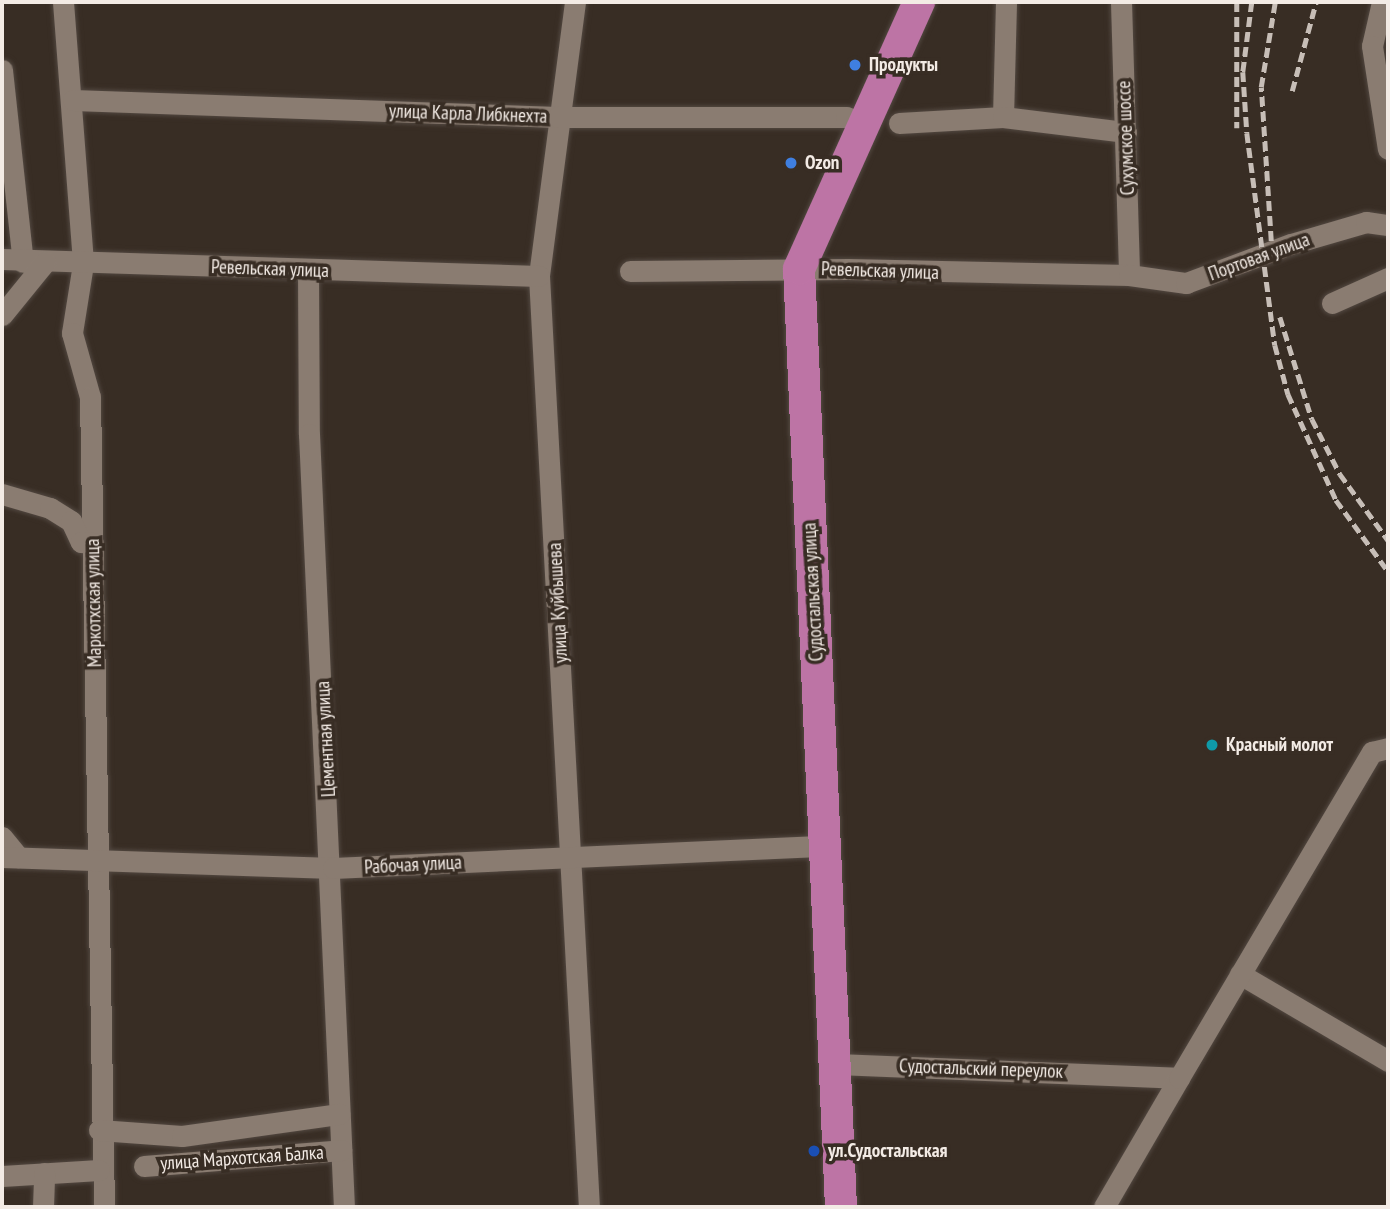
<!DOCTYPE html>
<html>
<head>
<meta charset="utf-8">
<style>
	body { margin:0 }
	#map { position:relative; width:1390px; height:1209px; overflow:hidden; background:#382d24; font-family:"PT Sans Narrow",sans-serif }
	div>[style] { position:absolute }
	.roads { filter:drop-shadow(0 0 2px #524841) drop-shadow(0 0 2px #524841) }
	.minor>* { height:21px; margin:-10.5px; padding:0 10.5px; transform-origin:10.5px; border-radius:10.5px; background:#8a7c71 }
	.highway>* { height:32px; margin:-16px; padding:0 16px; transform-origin:16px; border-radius:16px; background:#bd74a5 }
	.rail>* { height:4.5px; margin-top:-2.25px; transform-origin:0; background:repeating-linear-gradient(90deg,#c7beb7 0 10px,transparent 0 15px) }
	.dots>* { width:19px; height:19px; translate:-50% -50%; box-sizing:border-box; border:4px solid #382d24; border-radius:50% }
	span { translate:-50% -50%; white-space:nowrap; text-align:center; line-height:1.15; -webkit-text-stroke:7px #382d24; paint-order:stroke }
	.poi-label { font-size:19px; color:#f3ebe5; font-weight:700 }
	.left { translate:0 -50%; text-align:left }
	.street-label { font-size:19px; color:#f3ebe5 }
	.frame { position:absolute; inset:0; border:4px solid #f3ebe5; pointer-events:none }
</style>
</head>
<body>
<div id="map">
	<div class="roads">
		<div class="minor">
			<i style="left:63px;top:2px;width:263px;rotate:85.6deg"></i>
			<i style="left:83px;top:264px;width:70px;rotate:99.1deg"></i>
			<i style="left:72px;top:333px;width:66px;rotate:74.3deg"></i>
			<i style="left:90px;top:397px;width:810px;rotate:89.01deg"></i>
			<i style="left:575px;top:2px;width:276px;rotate:97.5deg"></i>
			<i style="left:539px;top:276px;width:932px;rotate:86.93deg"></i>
			<i style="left:1121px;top:2px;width:273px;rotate:88.3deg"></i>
			<i style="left:1382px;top:2px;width:45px;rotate:102.8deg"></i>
			<i style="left:1372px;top:46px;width:104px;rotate:81.2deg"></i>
			<i style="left:2px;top:70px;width:193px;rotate:83.8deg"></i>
			<i style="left:73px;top:100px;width:485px;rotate:2deg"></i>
			<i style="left:558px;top:117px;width:288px"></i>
			<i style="left:846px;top:117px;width:18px;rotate:19deg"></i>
			<i style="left:1003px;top:117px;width:115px;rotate:-88.5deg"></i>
			<i style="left:899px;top:123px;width:104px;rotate:-3.3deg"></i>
			<i style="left:1003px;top:117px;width:124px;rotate:7deg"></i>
			<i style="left:2px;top:259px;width:537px;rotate:1.81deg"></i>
			<i style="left:308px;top:270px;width:164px;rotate:89.7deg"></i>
			<i style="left:309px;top:434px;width:774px;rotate:87.41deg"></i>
			<i style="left:630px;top:271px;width:218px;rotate:-0.5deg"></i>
			<i style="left:848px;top:269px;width:281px;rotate:1.2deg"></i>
			<i style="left:1129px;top:275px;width:58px;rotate:8deg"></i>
			<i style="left:1186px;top:283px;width:112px;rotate:-20.4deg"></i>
			<i style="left:1291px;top:244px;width:78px;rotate:-16.3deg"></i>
			<i style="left:1366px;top:222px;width:22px;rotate:8deg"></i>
			<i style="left:1332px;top:303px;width:61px;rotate:-24.1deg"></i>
			<i style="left:2px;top:315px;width:68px;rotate:-50.9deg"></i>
			<i style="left:2px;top:494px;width:50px;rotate:16.3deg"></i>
			<i style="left:50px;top:508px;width:25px;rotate:32deg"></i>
			<i style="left:71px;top:521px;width:23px;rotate:65deg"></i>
			<i style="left:81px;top:542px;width:12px;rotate:5deg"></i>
			<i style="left:2px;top:837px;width:26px;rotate:51deg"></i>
			<i style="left:2px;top:857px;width:331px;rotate:1.9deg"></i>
			<i style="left:333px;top:868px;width:492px;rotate:-2.6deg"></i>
			<i style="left:1240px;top:974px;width:172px;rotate:30.4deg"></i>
			<i style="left:835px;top:1064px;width:344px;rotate:2.3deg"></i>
			<i style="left:1179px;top:1078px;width:149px;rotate:120.2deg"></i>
			<i style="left:1179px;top:1078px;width:379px;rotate:-59.4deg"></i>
			<i style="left:1372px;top:752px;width:16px;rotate:-14deg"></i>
			<i style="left:99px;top:1130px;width:83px;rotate:4.1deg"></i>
			<i style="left:182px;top:1136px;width:159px;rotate:-8deg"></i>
			<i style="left:144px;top:1166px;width:198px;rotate:-4.6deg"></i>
			<i style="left:2px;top:1176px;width:97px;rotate:-3.5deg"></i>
			<i style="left:43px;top:1207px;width:34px;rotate:-88deg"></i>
		</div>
		<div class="highway">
			<i style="left:841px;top:1207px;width:939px;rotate:-92.56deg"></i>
			<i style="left:799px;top:269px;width:293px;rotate:-65.8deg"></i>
		</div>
	</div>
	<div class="rail">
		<i style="left:1237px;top:2px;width:126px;rotate:90deg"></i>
		<i style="left:1252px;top:2px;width:71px;rotate:97.3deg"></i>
		<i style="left:1243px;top:72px;width:61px;rotate:86.2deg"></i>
		<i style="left:1247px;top:133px;width:214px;rotate:82.5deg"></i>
		<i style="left:1275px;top:345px;width:51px;rotate:75.1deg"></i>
		<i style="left:1288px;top:394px;width:116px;rotate:65.6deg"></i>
		<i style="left:1336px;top:500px;width:88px;rotate:53.8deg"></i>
		<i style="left:1292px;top:91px;width:92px;rotate:-74.9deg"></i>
		<i style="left:1272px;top:256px;width:169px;rotate:-93.7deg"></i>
		<i style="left:1261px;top:87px;width:86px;rotate:-80.6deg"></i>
		<i style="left:1280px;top:317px;width:107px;rotate:72.6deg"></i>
		<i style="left:1312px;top:419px;width:62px;rotate:63deg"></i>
		<i style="left:1340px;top:474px;width:82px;rotate:54deg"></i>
	</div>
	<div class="dots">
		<i style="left:855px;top:65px;background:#3f7fe0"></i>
		<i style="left:791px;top:163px;background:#3f7fe0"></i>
		<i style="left:1212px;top:745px;background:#0f9aa8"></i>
		<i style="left:814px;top:1151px;background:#1a4fb4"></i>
	</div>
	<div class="poi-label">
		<span class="left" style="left:869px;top:65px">Продукты</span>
		<span class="left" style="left:805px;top:163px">Ozon</span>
		<span class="left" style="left:1226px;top:745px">Красный молот</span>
		<span class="left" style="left:828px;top:1151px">ул.Судостальская</span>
	</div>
	<div class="street-label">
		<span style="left:468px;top:114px;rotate:2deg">улица Карла Либкнехта</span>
		<span style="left:1126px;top:138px;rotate:-92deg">Сухумское шоссе</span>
		<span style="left:1259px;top:257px;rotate:-20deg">Портовая улица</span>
		<span style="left:270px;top:269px;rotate:2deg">Ревельская улица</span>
		<span style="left:880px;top:271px;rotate:2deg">Ревельская улица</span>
		<span style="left:813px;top:592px;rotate:-93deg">Судостальская улица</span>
		<span style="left:94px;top:603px;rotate:-91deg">Маркотхская улица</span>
		<span style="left:558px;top:603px;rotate:-93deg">улица Куйбышева</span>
		<span style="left:326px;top:739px;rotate:-93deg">Цементная улица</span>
		<span style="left:413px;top:865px;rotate:-3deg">Рабочая улица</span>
		<span style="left:981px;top:1069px;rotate:2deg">Судостальский переулок</span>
		<span style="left:242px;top:1158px;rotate:-4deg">улица Мархотская Балка</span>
	</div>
	<div class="frame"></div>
</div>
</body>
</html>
